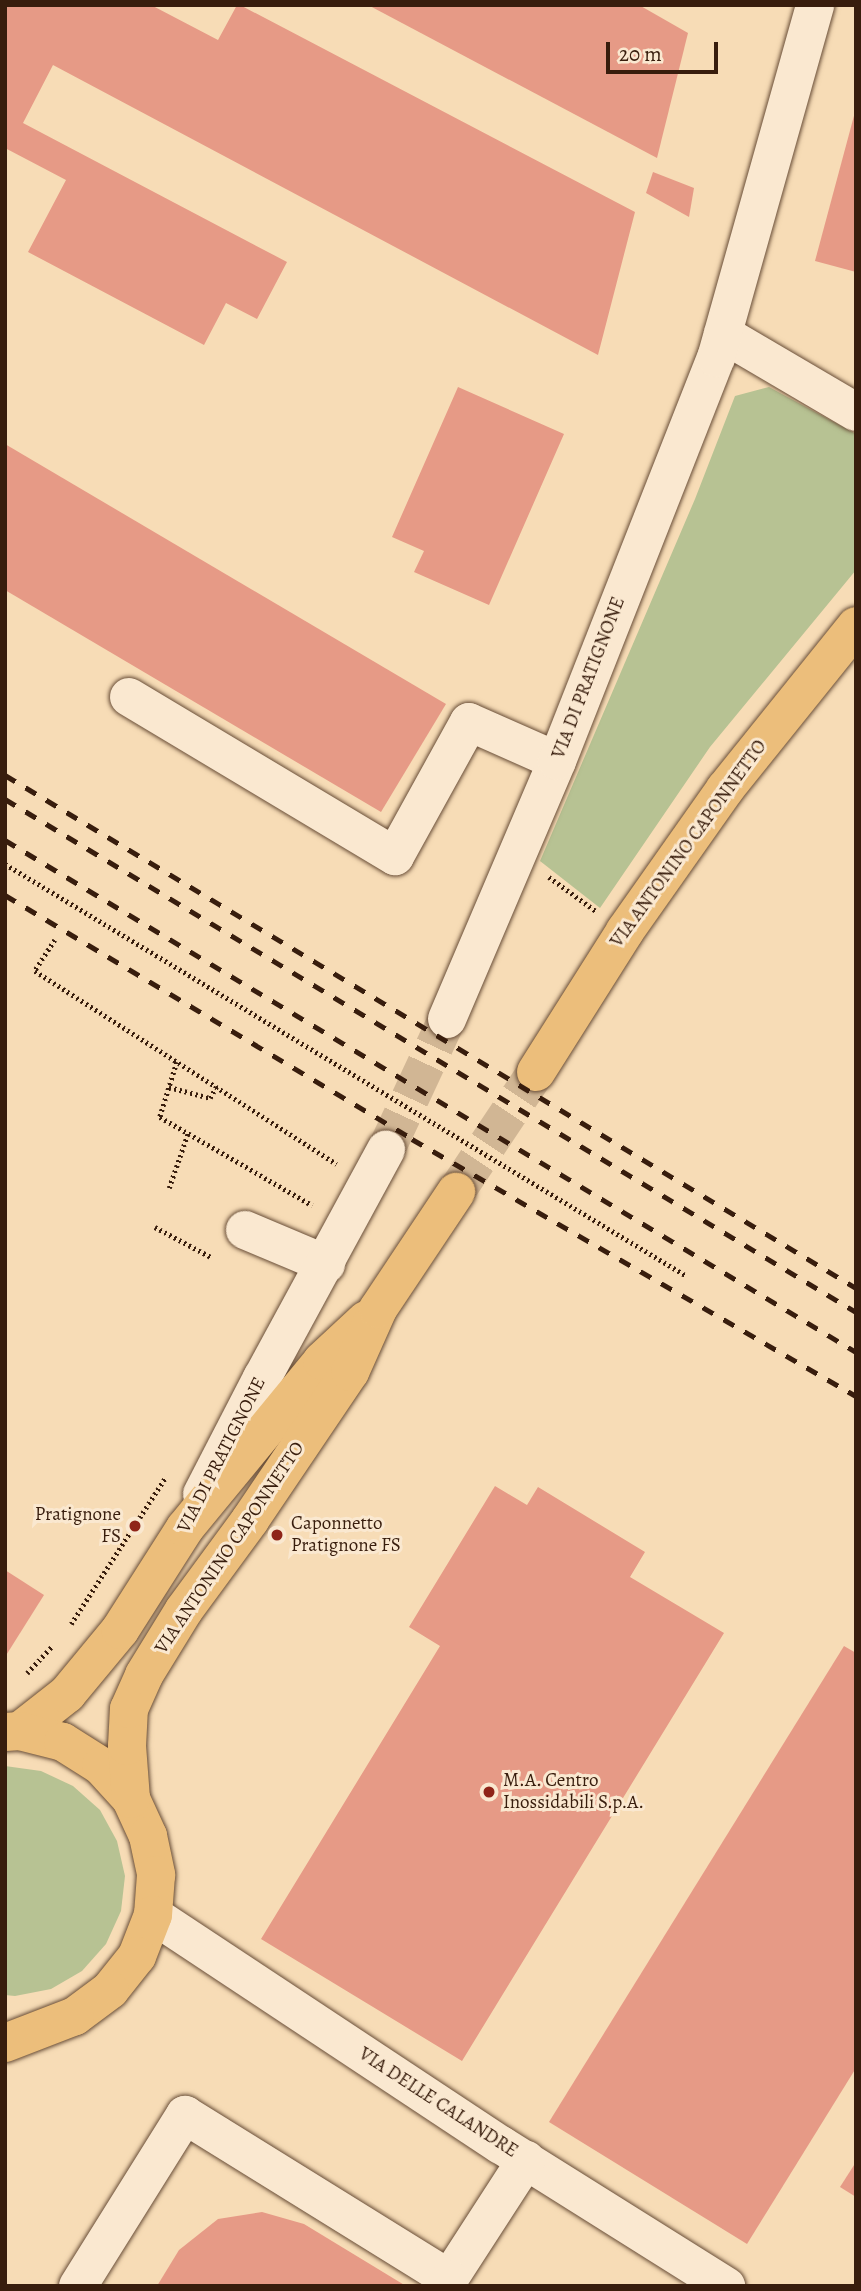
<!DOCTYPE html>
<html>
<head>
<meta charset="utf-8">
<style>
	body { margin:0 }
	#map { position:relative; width:861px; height:2291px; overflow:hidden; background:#f7dcb6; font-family:Alegreya,serif }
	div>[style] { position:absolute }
	.green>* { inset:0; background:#b7c293 }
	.building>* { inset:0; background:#e69a86 }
	.minor-tunnel>* { height:38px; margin-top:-19px; transform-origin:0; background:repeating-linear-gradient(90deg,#d1b694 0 38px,transparent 0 57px) }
	.major-tunnel>* { height:38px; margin-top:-19px; transform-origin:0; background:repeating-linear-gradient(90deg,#d1b694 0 38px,transparent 0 57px) }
	.path>* { height:4.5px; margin-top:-2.25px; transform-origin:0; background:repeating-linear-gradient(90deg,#381d0d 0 2px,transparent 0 5.5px) }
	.roads { filter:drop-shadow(0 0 2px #684d37) drop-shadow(0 0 2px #684d37) }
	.minor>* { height:38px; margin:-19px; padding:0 19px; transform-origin:19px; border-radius:19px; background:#fae8d0 }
	.major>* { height:38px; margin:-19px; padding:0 19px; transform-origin:19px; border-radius:19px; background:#ecbe7b }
	.rail>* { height:5px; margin-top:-2.5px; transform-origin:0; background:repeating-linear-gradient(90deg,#381d0d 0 12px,transparent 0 24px) }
	.dots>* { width:19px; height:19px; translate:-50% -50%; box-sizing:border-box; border:4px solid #fae8d0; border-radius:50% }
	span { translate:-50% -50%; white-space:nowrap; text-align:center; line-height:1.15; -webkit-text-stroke:6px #fae8d0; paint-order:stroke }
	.street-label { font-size:19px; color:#381d0d }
	.poi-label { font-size:19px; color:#381d0d }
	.right { translate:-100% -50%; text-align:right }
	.left { translate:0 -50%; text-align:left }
	.frame { position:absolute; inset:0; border:7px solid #381d0d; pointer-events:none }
	.scale { position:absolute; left:606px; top:42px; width:112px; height:32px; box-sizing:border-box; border:4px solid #381d0d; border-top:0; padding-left:9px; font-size:21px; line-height:24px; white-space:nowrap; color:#381d0d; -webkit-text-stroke:5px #fae8d0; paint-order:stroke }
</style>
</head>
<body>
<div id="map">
	<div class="green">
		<i style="clip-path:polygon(769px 387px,856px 434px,856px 570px,710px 747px,600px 908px,540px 861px,695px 499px,735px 396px)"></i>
		<i style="clip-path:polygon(5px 1766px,41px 1771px,73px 1786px,100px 1810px,117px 1841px,125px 1876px,121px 1911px,106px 1944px,82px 1971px,51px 1989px,15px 1996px,5px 1995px)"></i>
	</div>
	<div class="building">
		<i style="clip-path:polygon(5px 5px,151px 5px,218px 40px,237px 5px,240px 5px,635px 212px,598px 355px,53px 65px,23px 123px,287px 262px,257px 319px,226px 303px,204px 345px,28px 252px,66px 180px,5px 148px)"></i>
		<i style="clip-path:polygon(368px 5px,639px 5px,688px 33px,657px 158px)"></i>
		<i style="clip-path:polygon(855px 112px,856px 113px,856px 272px,815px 261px)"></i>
		<i style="clip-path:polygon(653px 172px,694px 188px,689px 217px,646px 193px)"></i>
		<i style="clip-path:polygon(458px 387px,564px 434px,489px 605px,414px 572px,424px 551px,392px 537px)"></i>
		<i style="clip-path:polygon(5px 444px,446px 704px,381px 812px,5px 590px)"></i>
		<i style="clip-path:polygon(495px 1486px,527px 1505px,538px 1487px,645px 1552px,630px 1577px,724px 1633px,462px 2061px,261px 1939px,440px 1646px,409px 1627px)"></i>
		<i style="clip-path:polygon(5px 1570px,44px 1595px,5px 1657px)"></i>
		<i style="clip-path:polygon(844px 1646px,856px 1653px,856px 2068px,747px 2244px,549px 2122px)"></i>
		<i style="clip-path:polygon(856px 2162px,856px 2197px,840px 2187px)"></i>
		<i style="clip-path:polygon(262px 2212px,304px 2224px,406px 2286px,157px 2286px,179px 2250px,218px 2219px)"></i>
	</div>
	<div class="minor-tunnel">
		<i style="left:386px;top:1150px;width:145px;rotate:-65deg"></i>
	</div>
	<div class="major-tunnel">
		<i style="left:456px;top:1192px;width:144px;rotate:-56.3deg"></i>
	</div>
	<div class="path">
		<i style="left:5px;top:864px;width:795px;rotate:31.15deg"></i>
		<i style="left:549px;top:877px;width:58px;rotate:35.9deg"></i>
		<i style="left:55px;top:940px;width:37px;rotate:123deg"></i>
		<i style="left:35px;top:971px;width:358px;rotate:32.6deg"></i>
		<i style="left:177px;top:1062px;width:58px;rotate:107.2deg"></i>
		<i style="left:160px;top:1117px;width:176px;rotate:30.1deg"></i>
		<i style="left:169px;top:1087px;width:42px;rotate:15deg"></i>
		<i style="left:210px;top:1098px;width:13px;rotate:-61deg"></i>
		<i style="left:169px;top:1188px;width:58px;rotate:-70.9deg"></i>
		<i style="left:155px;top:1227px;width:64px;rotate:28.2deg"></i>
		<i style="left:71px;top:1624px;width:174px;rotate:-57.2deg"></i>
		<i style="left:27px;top:1673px;width:37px;rotate:-47deg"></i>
	</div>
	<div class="roads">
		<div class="minor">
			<i style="left:723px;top:334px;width:154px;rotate:30.4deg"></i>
			<i style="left:129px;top:697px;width:310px;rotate:30.9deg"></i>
			<i style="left:395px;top:856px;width:153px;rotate:-61.1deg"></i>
			<i style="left:469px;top:722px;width:96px;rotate:23.9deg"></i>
			<i style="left:447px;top:1019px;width:280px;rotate:-66.9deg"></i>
			<i style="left:557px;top:761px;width:433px;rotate:-68.5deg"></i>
			<i style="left:716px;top:358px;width:367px;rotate:-74.3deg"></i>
			<i style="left:245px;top:1230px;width:88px;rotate:22.8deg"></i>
			<i style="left:202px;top:1494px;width:131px;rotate:-62.7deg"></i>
			<i style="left:262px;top:1378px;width:260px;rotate:-61.5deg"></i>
			<i style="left:153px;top:1915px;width:417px;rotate:33.5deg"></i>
			<i style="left:501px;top:2145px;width:266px;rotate:32.1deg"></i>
			<i style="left:449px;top:2279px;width:142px;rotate:-57.1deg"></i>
			<i style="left:78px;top:2286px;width:202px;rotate:-58deg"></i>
			<i style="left:185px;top:2115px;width:311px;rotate:31.8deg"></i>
			<i style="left:449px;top:2279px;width:9px;rotate:126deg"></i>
		</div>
		<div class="major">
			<i style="left:536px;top:1072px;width:167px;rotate:-57.7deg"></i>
			<i style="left:625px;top:931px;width:174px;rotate:-54.8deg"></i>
			<i style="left:725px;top:789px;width:209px;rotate:-51.2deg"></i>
			<i style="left:20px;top:1731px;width:60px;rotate:-38.2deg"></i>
			<i style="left:67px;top:1694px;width:83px;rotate:-50.4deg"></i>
			<i style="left:120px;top:1630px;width:121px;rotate:-57.5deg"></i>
			<i style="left:185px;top:1528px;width:216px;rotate:-50.6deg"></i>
			<i style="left:322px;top:1361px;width:60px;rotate:-43deg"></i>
			<i style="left:5px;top:1732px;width:15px;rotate:-4deg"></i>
			<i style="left:20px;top:1731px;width:44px;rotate:14.3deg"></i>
			<i style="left:63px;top:1742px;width:45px;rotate:32.3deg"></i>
			<i style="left:101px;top:1766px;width:45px;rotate:47.7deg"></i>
			<i style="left:131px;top:1799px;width:41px;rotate:65.3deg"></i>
			<i style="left:148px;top:1836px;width:40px;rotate:78deg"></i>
			<i style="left:156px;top:1875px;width:40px;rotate:94.3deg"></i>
			<i style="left:153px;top:1915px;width:44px;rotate:111.3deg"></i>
			<i style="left:137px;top:1956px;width:43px;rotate:128.5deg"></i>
			<i style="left:110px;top:1990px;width:44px;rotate:143.4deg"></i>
			<i style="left:75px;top:2016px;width:75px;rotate:158.9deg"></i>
			<i style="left:131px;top:1799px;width:53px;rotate:-94.3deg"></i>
			<i style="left:127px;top:1746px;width:37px;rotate:-87deg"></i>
			<i style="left:129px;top:1709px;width:37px;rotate:-66deg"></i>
			<i style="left:144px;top:1675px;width:76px;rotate:-58.4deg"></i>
			<i style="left:184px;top:1610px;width:112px;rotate:-53.7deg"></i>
			<i style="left:250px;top:1520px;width:179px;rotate:-56deg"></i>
			<i style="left:350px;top:1372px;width:69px;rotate:-66deg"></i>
			<i style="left:378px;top:1309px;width:141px;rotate:-56.3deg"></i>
		</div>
	</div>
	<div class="rail">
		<i style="left:5px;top:775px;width:994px;rotate:31.08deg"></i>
		<i style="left:5px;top:799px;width:994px;rotate:31.08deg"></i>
		<i style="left:5px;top:840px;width:993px;rotate:31.03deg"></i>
		<i style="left:5px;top:895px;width:475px;rotate:30.9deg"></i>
		<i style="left:412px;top:1139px;width:513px;rotate:30.06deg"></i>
	</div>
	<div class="dots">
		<i style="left:135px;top:1526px;background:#8f2418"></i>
		<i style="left:277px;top:1535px;background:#8f2418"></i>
		<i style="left:489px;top:1792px;background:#8f2418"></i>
	</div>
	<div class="street-label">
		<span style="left:589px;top:678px;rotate:-69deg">VIA DI PRATIGNONE</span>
		<span style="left:689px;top:844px;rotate:-54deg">VIA ANTONINO CAPONNETTO</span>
		<span style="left:222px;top:1455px;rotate:-63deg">VIA DI PRATIGNONE</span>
		<span style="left:230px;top:1548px;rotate:-56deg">VIA ANTONINO CAPONNETTO</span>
		<span style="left:438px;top:2103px;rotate:33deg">VIA DELLE CALANDRE</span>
	</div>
	<div class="poi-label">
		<span class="right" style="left:121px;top:1526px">Pratignone<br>FS</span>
		<span class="left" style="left:291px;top:1535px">Caponnetto<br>Pratignone FS</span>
		<span class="left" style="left:503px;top:1792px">M.A. Centro<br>Inossidabili S.p.A.</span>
	</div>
	<div class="frame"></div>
	<div class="scale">20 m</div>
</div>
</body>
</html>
